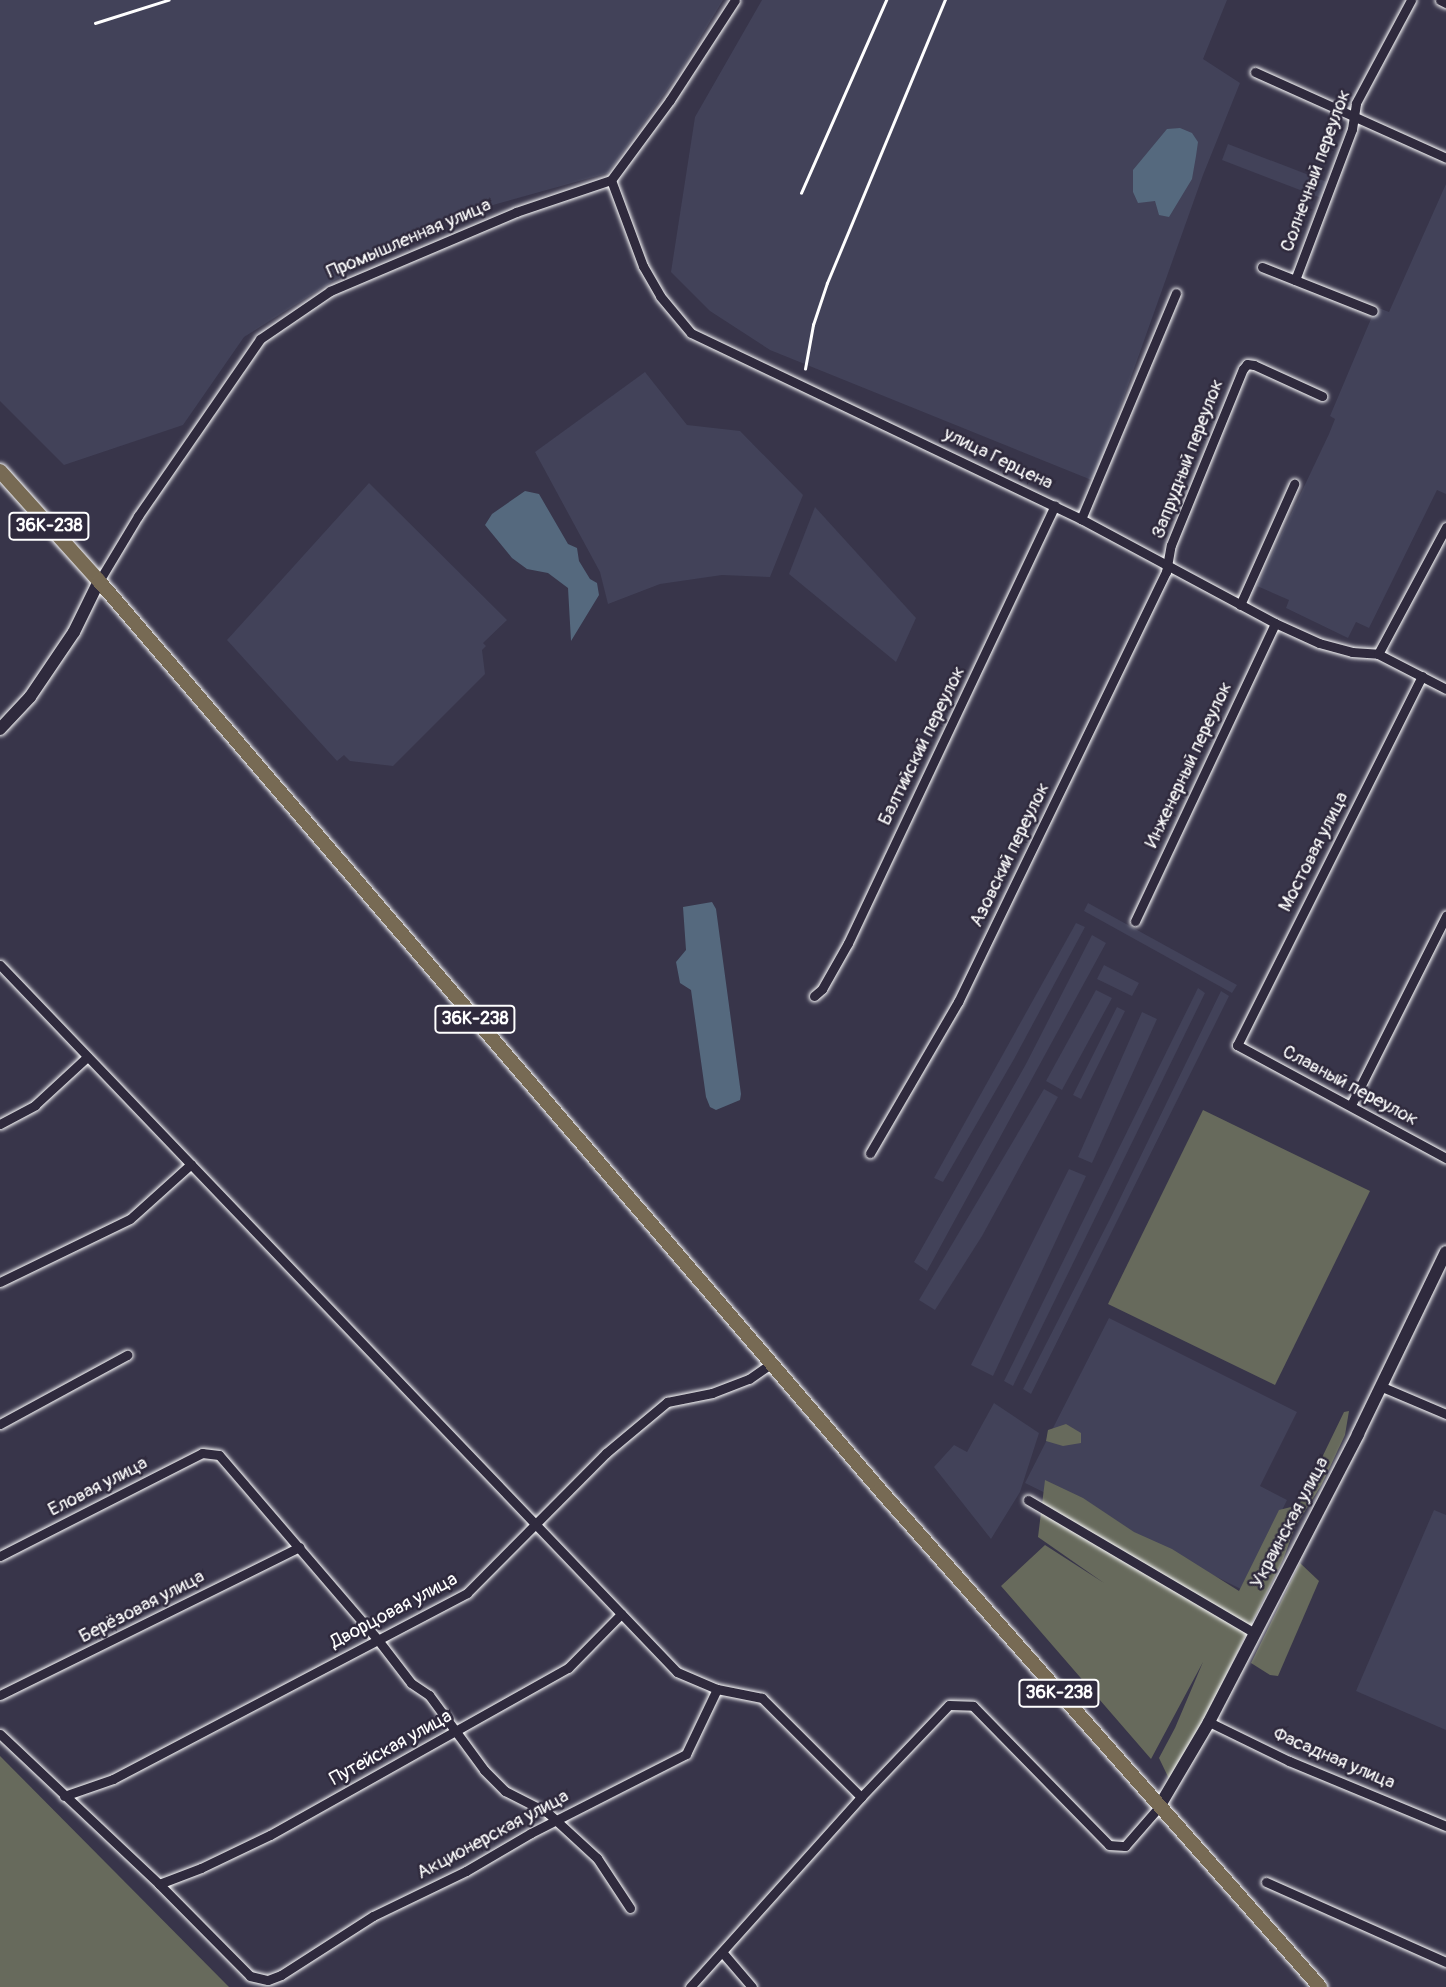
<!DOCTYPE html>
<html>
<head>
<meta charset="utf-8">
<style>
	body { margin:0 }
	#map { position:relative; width:1446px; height:1987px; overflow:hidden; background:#38354a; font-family:Pangolin,sans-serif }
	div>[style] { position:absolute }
	.built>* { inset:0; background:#424259 }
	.green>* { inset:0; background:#676a5c }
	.water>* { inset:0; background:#55697e }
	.roads { filter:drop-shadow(0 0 2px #fff) drop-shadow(0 0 2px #fff) }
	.street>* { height:9px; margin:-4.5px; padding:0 4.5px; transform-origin:4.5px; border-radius:4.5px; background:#2f2a3d }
	.secondary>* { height:12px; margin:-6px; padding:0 6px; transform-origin:6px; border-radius:6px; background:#2f2a3d }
	.primary>* { height:14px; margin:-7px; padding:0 7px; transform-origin:7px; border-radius:7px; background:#776a54 }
	.rail>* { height:2.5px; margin:-1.25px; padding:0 1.25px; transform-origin:1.25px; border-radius:1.25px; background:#fff }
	span { translate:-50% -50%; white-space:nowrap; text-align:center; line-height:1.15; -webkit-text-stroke:5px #2f2a3d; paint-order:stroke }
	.shield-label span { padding:2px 5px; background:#2f2a3d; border:2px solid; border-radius:5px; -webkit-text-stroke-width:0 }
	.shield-label { font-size:18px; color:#fff; font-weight:700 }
	.street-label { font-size:19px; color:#fff }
</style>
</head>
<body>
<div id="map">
	<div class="built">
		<i style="clip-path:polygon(0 0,723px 0,681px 70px,608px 173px,432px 222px,428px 231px,333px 281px,244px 337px,183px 425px,64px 465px,0 401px)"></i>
		<i style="clip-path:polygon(762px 0,1227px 0,1203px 59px,1240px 83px,1203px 175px,1094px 481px,770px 350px,710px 311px,671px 272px,695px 117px)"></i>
		<i style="clip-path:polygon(1228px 144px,1327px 182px,1321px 198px,1222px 160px)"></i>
		<i style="clip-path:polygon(1446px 184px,1446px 494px,1437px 490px,1369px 628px,1356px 622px,1348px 638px,1286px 608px,1289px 600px,1257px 586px,1329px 434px,1335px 419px,1330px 416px,1376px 307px,1389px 312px)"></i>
		<i style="clip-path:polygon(645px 372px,687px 425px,740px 431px,803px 495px,770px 577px,722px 575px,660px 584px,608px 604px,600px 572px,535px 452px)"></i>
		<i style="clip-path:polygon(369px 483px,507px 620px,483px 643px,486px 646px,482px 650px,485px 674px,393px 766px,350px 761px,344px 755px,337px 761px,227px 640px)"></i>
		<i style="clip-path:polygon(815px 507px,916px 618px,896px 662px,789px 574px)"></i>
		<i style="clip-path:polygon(1088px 903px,1237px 985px,1232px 993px,1084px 911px)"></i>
		<i style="clip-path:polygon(1076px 923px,1085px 927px,1014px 1059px,943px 1182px,934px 1178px)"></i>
		<i style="clip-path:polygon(1092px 935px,1106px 943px,927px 1271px,914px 1262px,1026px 1064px)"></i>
		<i style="clip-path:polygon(1104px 965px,1139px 983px,1132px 996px,1097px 979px)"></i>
		<i style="clip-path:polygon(1198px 988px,1205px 993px,1013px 1386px,1004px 1381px)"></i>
		<i style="clip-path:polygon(1096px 990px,1112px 998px,1062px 1090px,1046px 1081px)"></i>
		<i style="clip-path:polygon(1221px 991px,1229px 996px,1031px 1394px,1023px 1389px,1112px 1215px)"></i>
		<i style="clip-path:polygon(1117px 1007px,1125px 1011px,1081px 1099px,1073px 1095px)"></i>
		<i style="clip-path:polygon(1142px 1012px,1157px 1019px,1092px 1163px,1078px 1157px)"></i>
		<i style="clip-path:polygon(1044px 1089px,1058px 1097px,982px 1236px,935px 1310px,919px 1300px)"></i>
		<i style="clip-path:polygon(1069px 1169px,1086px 1176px,993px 1376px,971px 1365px)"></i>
		<i style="clip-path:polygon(1109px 1318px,1297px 1412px,1260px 1486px,1287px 1500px,1243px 1590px,1025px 1483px)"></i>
		<i style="clip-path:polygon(994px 1403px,1039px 1433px,1020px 1492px,991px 1539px,934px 1467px,954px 1445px,967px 1452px)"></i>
		<i style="clip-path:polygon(1434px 1510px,1446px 1515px,1446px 1730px,1356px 1691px)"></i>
	</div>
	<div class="green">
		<i style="clip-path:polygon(1203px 1110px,1370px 1191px,1275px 1385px,1108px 1304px)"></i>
		<i style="clip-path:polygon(1349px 1411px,1345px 1435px,1322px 1484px,1295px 1527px,1283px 1560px,1172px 1785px,1159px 1758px,1175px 1728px,1203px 1662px,1151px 1759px,1001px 1586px,1045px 1545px,1104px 1583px,1038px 1537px,1045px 1480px,1083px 1498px,1134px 1532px,1172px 1549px,1239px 1591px,1279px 1510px,1299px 1505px,1344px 1412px)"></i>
		<i style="clip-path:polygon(1066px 1424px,1081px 1433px,1081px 1443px,1063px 1446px,1046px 1441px,1048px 1430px)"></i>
		<i style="clip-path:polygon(1300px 1563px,1319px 1581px,1278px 1676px,1270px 1675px,1251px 1663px)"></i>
		<i style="clip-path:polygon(0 1756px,229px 1987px,0 1987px)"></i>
	</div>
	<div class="water">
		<i style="clip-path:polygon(1180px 128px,1192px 133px,1198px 142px,1196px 156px,1192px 179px,1169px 217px,1159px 215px,1155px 201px,1138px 203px,1133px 192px,1133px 170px,1167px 129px)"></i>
		<i style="clip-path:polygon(525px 491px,539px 494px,568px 544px,577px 548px,579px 561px,590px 579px,597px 583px,599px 595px,571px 641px,568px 588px,548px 573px,527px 569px,512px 558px,485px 525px,492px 514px)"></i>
		<i style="clip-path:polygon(712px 902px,716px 909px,741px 1094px,740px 1100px,716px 1110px,710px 1107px,706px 1097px,691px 990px,680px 983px,676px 962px,686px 950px,683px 907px)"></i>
	</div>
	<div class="roads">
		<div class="street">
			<i style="left:1440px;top:0;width:7px;rotate:27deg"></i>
			<i style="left:1255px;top:72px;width:209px;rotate:24.2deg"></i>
			<i style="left:611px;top:180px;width:92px;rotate:69.6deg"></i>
			<i style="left:643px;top:266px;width:34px;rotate:60deg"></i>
			<i style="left:660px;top:296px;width:48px;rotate:50deg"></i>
			<i style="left:691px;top:333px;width:432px;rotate:25.5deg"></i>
			<i style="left:1081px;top:519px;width:220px;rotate:28.2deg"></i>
			<i style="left:1275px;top:623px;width:48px;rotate:24.4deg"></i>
			<i style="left:1319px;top:643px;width:34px;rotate:15deg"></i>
			<i style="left:1352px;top:652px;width:26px;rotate:4deg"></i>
			<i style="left:1378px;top:654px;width:76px;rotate:27.2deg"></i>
			<i style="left:1262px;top:267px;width:119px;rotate:21.6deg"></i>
			<i style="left:1295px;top:280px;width:161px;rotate:-69.3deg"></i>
			<i style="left:1352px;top:129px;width:26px;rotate:-81deg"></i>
			<i style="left:1356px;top:103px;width:117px;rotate:-61.9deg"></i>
			<i style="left:1081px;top:519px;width:245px;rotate:-67.2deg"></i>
			<i style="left:99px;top:581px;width:76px;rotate:-59deg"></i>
			<i style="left:138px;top:516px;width:215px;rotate:-55.4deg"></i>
			<i style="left:260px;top:339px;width:85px;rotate:-34.4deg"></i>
			<i style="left:330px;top:291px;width:202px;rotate:-23deg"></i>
			<i style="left:516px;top:212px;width:100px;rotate:-18.6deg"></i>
			<i style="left:611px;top:180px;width:99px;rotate:-53.6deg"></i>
			<i style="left:670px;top:100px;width:119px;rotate:-57deg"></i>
			<i style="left:1240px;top:605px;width:133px;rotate:-65.9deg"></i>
			<i style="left:1378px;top:654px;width:144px;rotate:-61.8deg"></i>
			<i style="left:1422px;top:676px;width:413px;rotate:116.6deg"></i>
			<i style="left:1237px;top:1045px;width:238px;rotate:28.4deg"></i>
			<i style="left:1135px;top:921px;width:329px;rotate:-64.8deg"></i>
			<i style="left:0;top:965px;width:979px;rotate:46.24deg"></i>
			<i style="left:677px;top:1672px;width:43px;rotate:23deg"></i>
			<i style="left:717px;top:1689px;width:46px;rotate:11.3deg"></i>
			<i style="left:762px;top:1698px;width:140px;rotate:45deg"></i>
			<i style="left:814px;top:996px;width:11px;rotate:-41deg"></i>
			<i style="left:822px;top:989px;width:53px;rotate:-60.5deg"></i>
			<i style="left:848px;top:943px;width:484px;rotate:-64.7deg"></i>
			<i style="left:1351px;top:1105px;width:212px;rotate:-63.3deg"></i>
			<i style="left:0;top:1124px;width:40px;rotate:-28deg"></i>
			<i style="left:35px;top:1105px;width:71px;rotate:-42.7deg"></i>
			<i style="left:870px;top:1153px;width:175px;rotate:-59.8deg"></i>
			<i style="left:958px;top:1002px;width:478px;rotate:-64.2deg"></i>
			<i style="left:1166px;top:572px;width:27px;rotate:-80deg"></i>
			<i style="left:1171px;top:545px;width:190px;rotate:-67.8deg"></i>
			<i style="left:1243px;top:369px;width:6px;rotate:-51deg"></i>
			<i style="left:1247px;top:364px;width:7px;rotate:8deg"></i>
			<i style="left:1254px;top:365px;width:75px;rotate:24.5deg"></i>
			<i style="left:0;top:1282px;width:144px;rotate:-25.9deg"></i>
			<i style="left:130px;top:1219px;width:82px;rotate:-42deg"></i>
			<i style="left:1380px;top:1386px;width:72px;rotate:23deg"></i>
			<i style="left:0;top:1424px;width:145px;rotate:-28.5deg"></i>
			<i style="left:1028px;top:1500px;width:261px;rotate:30.4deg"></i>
			<i style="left:0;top:1556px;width:227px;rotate:-27deg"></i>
			<i style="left:202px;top:1453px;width:17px;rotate:7deg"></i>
			<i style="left:219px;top:1455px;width:244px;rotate:49.3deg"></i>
			<i style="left:378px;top:1640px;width:54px;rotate:52.5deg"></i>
			<i style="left:411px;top:1683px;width:22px;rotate:34deg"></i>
			<i style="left:429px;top:1695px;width:93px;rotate:53.7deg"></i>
			<i style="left:484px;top:1770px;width:30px;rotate:45deg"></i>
			<i style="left:505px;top:1791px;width:48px;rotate:27.1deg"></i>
			<i style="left:548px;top:1813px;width:67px;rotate:42.6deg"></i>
			<i style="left:597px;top:1858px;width:60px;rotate:56.6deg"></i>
			<i style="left:0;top:1695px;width:334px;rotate:-26.3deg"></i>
			<i style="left:1209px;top:1722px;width:89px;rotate:26deg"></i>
			<i style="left:1289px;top:1761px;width:170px;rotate:22.5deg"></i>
			<i style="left:0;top:1734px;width:219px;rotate:43.3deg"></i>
			<i style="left:159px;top:1884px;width:129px;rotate:45.3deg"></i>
			<i style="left:250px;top:1976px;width:18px;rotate:13deg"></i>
			<i style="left:268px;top:1980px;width:14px;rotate:-21deg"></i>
			<i style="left:281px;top:1975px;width:109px;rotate:-32.7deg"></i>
			<i style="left:373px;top:1916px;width:103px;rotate:-25.8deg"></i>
			<i style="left:466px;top:1871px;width:75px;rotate:-30.3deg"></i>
			<i style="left:531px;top:1833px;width:174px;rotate:-27deg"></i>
			<i style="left:686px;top:1754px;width:72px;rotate:-64.5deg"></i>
			<i style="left:64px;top:1796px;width:52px;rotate:-19.1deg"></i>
			<i style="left:113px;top:1779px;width:400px;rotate:-27.7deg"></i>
			<i style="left:467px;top:1593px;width:197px;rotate:-45.2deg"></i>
			<i style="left:606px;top:1453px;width:80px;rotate:-39.9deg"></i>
			<i style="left:667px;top:1402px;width:46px;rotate:-11.3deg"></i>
			<i style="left:712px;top:1393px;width:40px;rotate:-21deg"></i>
			<i style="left:749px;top:1379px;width:28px;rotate:-35deg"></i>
			<i style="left:1266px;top:1882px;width:197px;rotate:24deg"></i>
			<i style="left:159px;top:1884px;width:45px;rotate:-20.9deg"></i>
			<i style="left:201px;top:1868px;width:76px;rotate:-25.6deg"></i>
			<i style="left:270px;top:1835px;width:342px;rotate:-29.3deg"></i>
			<i style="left:568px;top:1668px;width:76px;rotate:-45.5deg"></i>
			<i style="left:722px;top:1952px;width:46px;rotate:49.4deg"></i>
			<i style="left:690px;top:1987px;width:256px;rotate:-48deg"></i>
			<i style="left:861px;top:1797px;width:127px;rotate:-46.3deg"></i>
			<i style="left:949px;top:1705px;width:24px;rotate:2deg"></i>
			<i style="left:973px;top:1706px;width:194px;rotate:45.6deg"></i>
			<i style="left:1109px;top:1845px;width:16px;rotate:4deg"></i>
			<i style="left:1125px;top:1846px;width:52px;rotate:-48.9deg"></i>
		</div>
		<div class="secondary">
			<i style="left:0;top:729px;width:44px;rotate:-46.8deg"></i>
			<i style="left:30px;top:697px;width:78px;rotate:-55.9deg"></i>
			<i style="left:74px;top:632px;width:57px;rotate:-63.9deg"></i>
			<i style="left:1159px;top:1807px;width:99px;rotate:-59.5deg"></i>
			<i style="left:1209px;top:1722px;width:324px;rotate:-62.6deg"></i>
			<i style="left:1358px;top:1434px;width:202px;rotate:-64.2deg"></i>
		</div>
		<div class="primary">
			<i style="left:0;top:471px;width:148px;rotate:48deg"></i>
			<i style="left:99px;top:581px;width:1198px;rotate:49.33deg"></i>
			<i style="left:880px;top:1490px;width:664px;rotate:48.48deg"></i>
		</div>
	</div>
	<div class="rail">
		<i style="left:95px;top:23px;width:77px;rotate:-17.5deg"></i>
		<i style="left:801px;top:193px;width:211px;rotate:-66.2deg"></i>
		<i style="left:805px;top:369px;width:45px;rotate:-79.7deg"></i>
		<i style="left:813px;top:325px;width:44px;rotate:-71.6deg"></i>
		<i style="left:827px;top:283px;width:307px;rotate:-67.4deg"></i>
	</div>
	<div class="shield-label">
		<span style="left:49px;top:526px">36К-238</span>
		<span style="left:475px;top:1019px">36К-238</span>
		<span style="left:1059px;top:1693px">36К-238</span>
	</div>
	<div class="street-label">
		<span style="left:1316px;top:171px;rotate:-70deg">Солнечный переулок</span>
		<span style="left:409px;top:239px;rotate:-23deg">Промышленная улица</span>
		<span style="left:998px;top:459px;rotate:26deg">улица Герцена</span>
		<span style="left:1188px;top:459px;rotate:-69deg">Запрудный переулок</span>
		<span style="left:922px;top:746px;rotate:-64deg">Балтийский переулок</span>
		<span style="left:1189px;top:765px;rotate:-65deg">Инженерный переулок</span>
		<span style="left:1314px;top:852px;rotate:-63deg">Мостовая улица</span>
		<span style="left:1010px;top:855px;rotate:-64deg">Азовский переулок</span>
		<span style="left:1350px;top:1086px;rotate:28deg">Славный переулок</span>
		<span style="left:98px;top:1487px;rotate:-27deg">Еловая улица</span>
		<span style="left:1290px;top:1523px;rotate:-62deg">Украинская улица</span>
		<span style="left:142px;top:1607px;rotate:-27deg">Берёзовая улица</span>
		<span style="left:394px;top:1611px;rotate:-28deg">Дворцовая улица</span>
		<span style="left:391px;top:1748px;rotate:-29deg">Путейская улица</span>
		<span style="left:1334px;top:1759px;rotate:23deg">Фасадная улица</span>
		<span style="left:493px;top:1835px;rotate:-28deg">Акционерская улица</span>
	</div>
</div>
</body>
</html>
